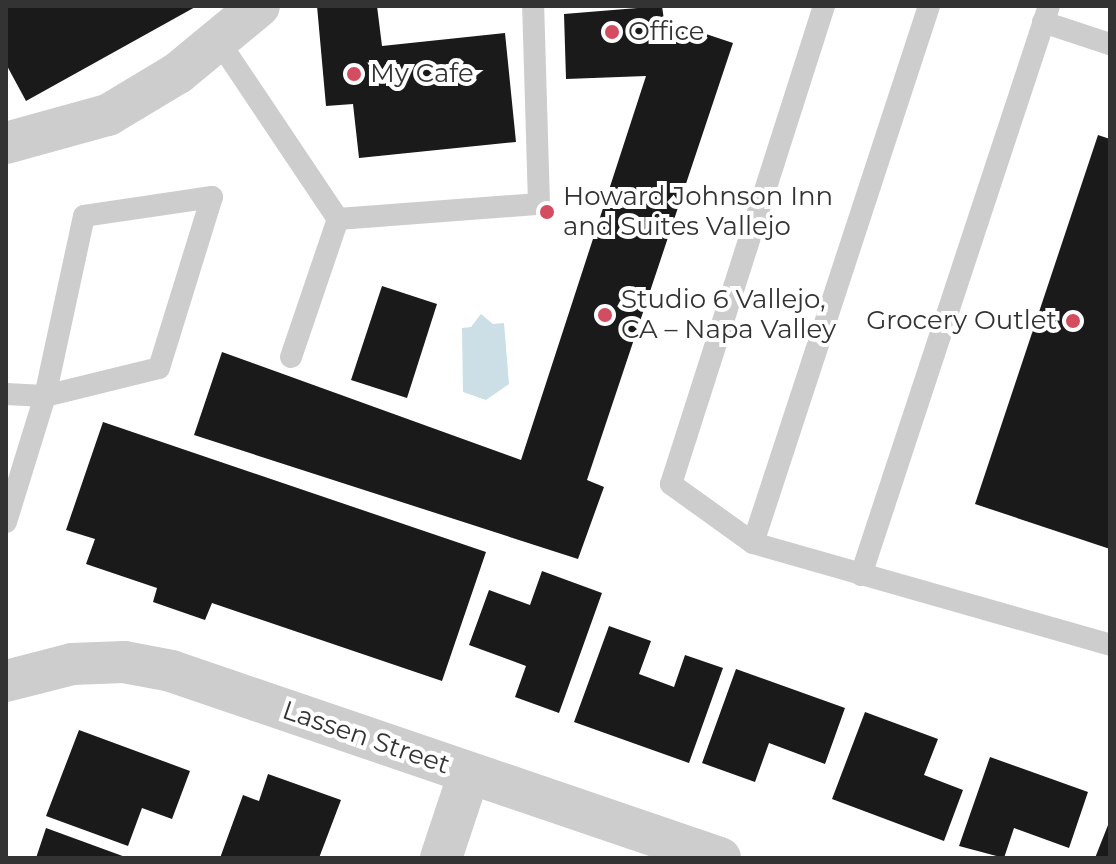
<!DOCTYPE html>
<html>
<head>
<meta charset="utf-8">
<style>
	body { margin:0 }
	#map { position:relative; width:1116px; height:864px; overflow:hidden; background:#fff; font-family:Montserrat,sans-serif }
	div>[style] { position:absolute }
	.water>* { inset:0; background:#ccdfe6 }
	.building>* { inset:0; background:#1a1a1a }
	.lane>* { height:22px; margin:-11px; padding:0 11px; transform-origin:11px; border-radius:11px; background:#cdcdcd }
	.street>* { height:42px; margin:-21px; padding:0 21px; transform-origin:21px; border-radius:21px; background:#cdcdcd }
	.dots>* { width:22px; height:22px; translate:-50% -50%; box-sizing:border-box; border:4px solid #fff; border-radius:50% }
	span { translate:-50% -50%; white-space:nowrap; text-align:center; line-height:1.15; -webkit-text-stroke:8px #fff; paint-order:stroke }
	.poi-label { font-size:26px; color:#333 }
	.left { translate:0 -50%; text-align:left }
	.right { translate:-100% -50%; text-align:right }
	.street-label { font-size:26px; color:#333 }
	.frame { position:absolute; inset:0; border:8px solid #333; pointer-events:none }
</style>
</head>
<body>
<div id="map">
	<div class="water">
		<i style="clip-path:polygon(481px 314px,493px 324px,504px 323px,509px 384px,486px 400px,463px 392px,462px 328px,471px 327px)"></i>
	</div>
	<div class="building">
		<i style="clip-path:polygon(6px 6px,197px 6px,26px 101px,6px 64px)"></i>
		<i style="clip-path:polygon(317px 6px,377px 6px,382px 46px,505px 33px,516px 142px,359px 158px,353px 104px,326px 106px)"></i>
		<i style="clip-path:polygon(662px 6px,664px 20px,733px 43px,587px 480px,604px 487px,578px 559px,194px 435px,222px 352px,521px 460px,646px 76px,566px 79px,564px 14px)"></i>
		<i style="clip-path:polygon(1098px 135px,1110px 139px,1110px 549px,975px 504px)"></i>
		<i style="clip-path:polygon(382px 286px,437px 304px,407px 398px,351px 380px)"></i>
		<i style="clip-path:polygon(103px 422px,486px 552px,442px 681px,212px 603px,205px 620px,153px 602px,157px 588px,86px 564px,95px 539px,66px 530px)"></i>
		<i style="clip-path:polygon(542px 571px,602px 593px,559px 713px,515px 697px,526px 666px,469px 645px,489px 590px,530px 605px)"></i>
		<i style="clip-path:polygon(609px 626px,651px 641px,639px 674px,674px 687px,685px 655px,723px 668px,689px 763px,574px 722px)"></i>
		<i style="clip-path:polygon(736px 669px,845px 708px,825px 764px,769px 743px,755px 782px,702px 763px)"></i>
		<i style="clip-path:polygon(865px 712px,938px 739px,924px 775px,963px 790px,944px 841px,832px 799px)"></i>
		<i style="clip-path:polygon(79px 730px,190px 771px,172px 819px,142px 808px,128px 846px,46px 816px)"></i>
		<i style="clip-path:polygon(990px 757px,1088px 792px,1069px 848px,1014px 828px,1004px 858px,959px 846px)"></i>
		<i style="clip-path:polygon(268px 774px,341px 800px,319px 858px,220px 858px,243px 795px,259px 801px)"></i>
		<i style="clip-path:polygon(1110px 820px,1110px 858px,1095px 858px)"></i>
		<i style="clip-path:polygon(46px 828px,128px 858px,36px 858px)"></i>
	</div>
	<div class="lane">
		<i style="left:929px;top:6px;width:565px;rotate:108.15deg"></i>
		<i style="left:753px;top:543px;width:371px;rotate:15.9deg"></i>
		<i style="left:1043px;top:22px;width:71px;rotate:18.2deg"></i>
		<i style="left:218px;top:40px;width:216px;rotate:56.2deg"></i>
		<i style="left:338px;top:219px;width:202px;rotate:-4.3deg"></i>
		<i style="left:539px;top:204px;width:198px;rotate:-91.7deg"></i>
		<i style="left:291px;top:357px;width:146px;rotate:-71.2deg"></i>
		<i style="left:6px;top:394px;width:39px;rotate:3deg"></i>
		<i style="left:45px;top:396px;width:117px;rotate:-13.8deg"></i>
		<i style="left:159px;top:368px;width:179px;rotate:-72.8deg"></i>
		<i style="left:212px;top:197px;width:129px;rotate:171.6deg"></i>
		<i style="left:84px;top:216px;width:184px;rotate:102.2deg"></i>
		<i style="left:45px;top:396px;width:132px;rotate:107.2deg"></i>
		<i style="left:753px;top:543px;width:101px;rotate:-144.3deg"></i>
		<i style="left:671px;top:484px;width:502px;rotate:-72.25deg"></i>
		<i style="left:861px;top:575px;width:599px;rotate:-71.72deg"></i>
	</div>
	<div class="street">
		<i style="left:6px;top:143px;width:106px;rotate:-15.4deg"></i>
		<i style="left:108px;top:115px;width:82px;rotate:-31deg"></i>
		<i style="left:178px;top:73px;width:105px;rotate:-39.6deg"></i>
		<i style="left:6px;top:681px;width:68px;rotate:-14.4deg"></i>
		<i style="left:72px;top:664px;width:52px;rotate:-2.2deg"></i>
		<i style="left:124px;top:662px;width:48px;rotate:10.8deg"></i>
		<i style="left:171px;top:671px;width:580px;rotate:18.81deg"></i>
		<i style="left:441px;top:858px;width:89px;rotate:-71.6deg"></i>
	</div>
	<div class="dots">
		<i style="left:612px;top:32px;background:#d34c5f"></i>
		<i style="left:354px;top:74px;background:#d34c5f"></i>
		<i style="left:547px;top:212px;background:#d34c5f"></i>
		<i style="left:605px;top:315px;background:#d34c5f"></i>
		<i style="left:1073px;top:321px;background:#d34c5f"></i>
	</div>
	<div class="poi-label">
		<span class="left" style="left:628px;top:32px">Office</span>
		<span class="left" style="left:370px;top:74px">My Cafe</span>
		<span class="left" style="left:563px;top:212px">Howard Johnson Inn<br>and Suites Vallejo</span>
		<span class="left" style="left:621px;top:315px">Studio 6 Vallejo,<br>CA – Napa Valley</span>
		<span class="right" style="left:1057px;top:321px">Grocery Outlet</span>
	</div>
	<div class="street-label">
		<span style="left:366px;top:738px;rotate:19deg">Lassen Street</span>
	</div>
	<div class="frame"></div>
</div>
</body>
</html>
